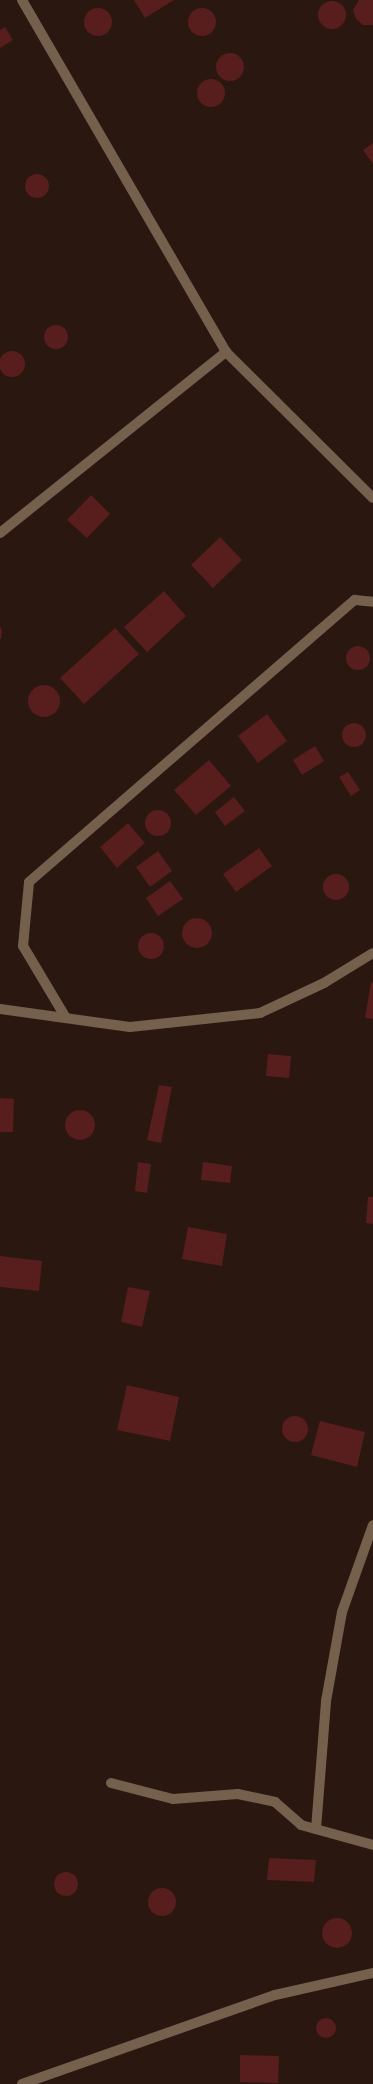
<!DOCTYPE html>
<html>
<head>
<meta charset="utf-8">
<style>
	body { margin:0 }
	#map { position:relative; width:373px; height:2084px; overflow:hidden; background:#2a1710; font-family:"Asap Condensed",sans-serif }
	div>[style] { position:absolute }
	.building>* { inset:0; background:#581d1d }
	.round { border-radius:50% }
	.street>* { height:10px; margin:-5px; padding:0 5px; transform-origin:5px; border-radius:5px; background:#74604d }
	span { translate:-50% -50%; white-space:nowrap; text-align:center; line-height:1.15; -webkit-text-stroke:3px #200e07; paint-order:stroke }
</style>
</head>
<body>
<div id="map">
	<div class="building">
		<i style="clip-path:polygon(134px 0,174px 0,145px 18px)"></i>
		<i style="clip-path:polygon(359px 0,373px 0,373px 25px,363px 25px,356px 19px,353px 10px)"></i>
		<i class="round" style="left:318px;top:1px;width:28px;height:28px"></i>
		<i class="round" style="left:84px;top:8px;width:28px;height:28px"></i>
		<i class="round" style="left:188px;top:8px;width:28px;height:28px"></i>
		<i style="clip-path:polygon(5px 27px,13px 40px,0 48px,0 30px)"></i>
		<i class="round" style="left:216px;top:53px;width:28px;height:28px"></i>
		<i class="round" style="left:197px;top:79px;width:28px;height:28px"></i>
		<i style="clip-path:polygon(373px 143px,373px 164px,363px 150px)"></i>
		<i class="round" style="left:25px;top:174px;width:24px;height:24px"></i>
		<i class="round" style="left:44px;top:325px;width:24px;height:24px"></i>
		<i class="round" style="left:-1px;top:351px;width:26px;height:26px"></i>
		<i style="clip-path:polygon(91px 495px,110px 514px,87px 538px,67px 520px)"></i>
		<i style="clip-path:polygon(220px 537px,242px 560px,213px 588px,191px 565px)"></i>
		<i style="clip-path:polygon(164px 591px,186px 616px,147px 652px,124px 627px)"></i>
		<i style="clip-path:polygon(0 626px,2px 631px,1px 639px,0 639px)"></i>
		<i style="clip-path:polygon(115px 628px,139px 654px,84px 704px,60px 678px)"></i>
		<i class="round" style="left:346px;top:646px;width:24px;height:24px"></i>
		<i class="round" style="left:28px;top:685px;width:32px;height:32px"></i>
		<i style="clip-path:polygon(267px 714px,287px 741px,258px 763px,238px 736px)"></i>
		<i class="round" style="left:342px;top:723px;width:24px;height:24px"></i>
		<i style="clip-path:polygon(315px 746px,324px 761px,302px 775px,293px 760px)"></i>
		<i style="clip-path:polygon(209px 760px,231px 786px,196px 815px,174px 790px)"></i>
		<i style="clip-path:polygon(348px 772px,360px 790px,351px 796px,339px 777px)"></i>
		<i style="clip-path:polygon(234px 797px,245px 811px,225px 826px,215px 812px)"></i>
		<i class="round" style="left:145px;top:810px;width:26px;height:26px"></i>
		<i style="clip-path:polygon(128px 823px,145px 843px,117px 868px,100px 847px)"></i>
		<i style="clip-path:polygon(259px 848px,272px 866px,236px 892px,223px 874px)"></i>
		<i style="clip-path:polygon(158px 851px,172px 871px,150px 887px,136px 867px)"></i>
		<i class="round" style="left:323px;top:874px;width:26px;height:26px"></i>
		<i style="clip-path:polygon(170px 881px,183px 899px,158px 916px,146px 898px)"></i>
		<i class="round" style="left:182px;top:918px;width:30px;height:30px"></i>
		<i class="round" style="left:138px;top:933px;width:26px;height:26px"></i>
		<i style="clip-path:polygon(371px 982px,373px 983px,373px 1019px,365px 1018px)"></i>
		<i style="clip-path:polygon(268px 1054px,291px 1056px,289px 1078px,266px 1076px)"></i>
		<i style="clip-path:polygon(159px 1085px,172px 1087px,161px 1143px,147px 1140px)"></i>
		<i style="clip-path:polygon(0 1098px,14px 1099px,13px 1132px,0 1132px)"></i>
		<i class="round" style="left:65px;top:1110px;width:30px;height:30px"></i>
		<i style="clip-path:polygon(138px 1162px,151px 1164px,147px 1193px,135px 1191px)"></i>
		<i style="clip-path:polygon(203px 1162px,232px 1166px,230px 1183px,201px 1180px)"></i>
		<i style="clip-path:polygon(368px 1197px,373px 1197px,373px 1224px,366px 1223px)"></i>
		<i style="clip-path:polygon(188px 1227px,227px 1234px,222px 1266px,182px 1259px)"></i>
		<i style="clip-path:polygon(0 1256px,42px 1261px,39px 1291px,0 1287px)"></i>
		<i style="clip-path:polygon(128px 1287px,150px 1291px,142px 1327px,121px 1322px)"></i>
		<i style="clip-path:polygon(127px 1385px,179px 1397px,170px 1441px,117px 1430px)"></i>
		<i class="round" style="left:282px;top:1416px;width:26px;height:26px"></i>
		<i style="clip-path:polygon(320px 1421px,365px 1432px,357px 1467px,311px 1455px)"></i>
		<i style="clip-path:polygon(269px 1858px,316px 1860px,314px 1882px,267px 1880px)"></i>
		<i class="round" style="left:54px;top:1872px;width:24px;height:24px"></i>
		<i class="round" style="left:148px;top:1888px;width:28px;height:28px"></i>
		<i class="round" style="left:322px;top:1918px;width:30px;height:30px"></i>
		<i class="round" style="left:316px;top:2018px;width:20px;height:20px"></i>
		<i style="clip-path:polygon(240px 2055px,279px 2056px,278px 2083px,240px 2082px)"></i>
	</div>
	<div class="street">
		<i style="left:22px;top:0;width:407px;rotate:59.9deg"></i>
		<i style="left:226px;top:352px;width:207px;rotate:44.8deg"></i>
		<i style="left:0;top:533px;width:290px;rotate:-38.7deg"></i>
		<i style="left:0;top:1009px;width:131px;rotate:7.9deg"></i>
		<i style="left:130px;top:1027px;width:131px;rotate:-6.1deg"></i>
		<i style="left:260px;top:1013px;width:71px;rotate:-25.1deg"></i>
		<i style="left:324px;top:983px;width:57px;rotate:-31.5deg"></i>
		<i style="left:66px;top:1018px;width:84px;rotate:-120.8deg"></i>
		<i style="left:23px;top:946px;width:64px;rotate:-84.6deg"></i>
		<i style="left:29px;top:882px;width:431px;rotate:-40.9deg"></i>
		<i style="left:355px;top:600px;width:18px;rotate:6deg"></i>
		<i style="left:111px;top:1783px;width:64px;rotate:14.5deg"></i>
		<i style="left:173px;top:1799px;width:65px;rotate:-4.4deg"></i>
		<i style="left:238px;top:1794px;width:38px;rotate:12deg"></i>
		<i style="left:275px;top:1802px;width:35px;rotate:41deg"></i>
		<i style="left:301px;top:1825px;width:75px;rotate:15.5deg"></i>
		<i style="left:316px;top:1829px;width:128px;rotate:-85.5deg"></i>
		<i style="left:326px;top:1701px;width:90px;rotate:-79.8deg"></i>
		<i style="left:342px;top:1612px;width:92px;rotate:-70.4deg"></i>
		<i style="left:22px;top:2084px;width:268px;rotate:-19.4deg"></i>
		<i style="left:275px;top:1995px;width:100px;rotate:-12.7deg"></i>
	</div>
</div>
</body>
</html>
